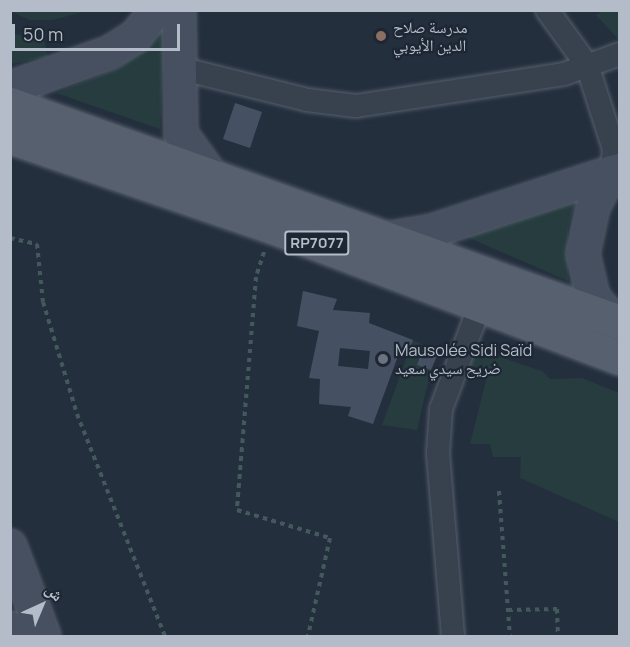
<!DOCTYPE html>
<html>
<head>
<meta charset="utf-8">
<style>
	body { margin:0 }
	#map { position:relative; width:630px; height:647px; overflow:hidden; background:#242f3e; font-family:Manrope,"Noto Naskh Arabic",sans-serif }
	div>[style] { position:absolute }
	.green>* { inset:0; background:#263c3f }
	.building>* { inset:0; background:#455162 }
	.path>* { height:4px; margin-top:-2px; transform-origin:0; background:repeating-linear-gradient(90deg,#44595c 0 4.5px,transparent 0 9px) }
	.roads { filter:drop-shadow(0 0 2px #565f6c) drop-shadow(0 0 2px #565f6c) }
	.street>* { height:22px; margin:-11px; padding:0 11px; transform-origin:11px; border-radius:11px; background:#38414e }
	.secondary>* { height:32px; margin:-16px; padding:0 16px; transform-origin:16px; border-radius:16px; background:#465061 }
	.primary>* { height:33px; margin:-16.5px; padding:0 16.5px; transform-origin:16.5px; border-radius:16.5px; background:#56606e }
	.dots>* { width:16px; height:16px; translate:-50% -50%; box-sizing:border-box; border:3px solid #1d2633; border-radius:50% }
	span { translate:-50% -50%; white-space:nowrap; text-align:center; line-height:1.15; -webkit-text-stroke:4.5px #1d2633; paint-order:stroke }
	.shield-label span { padding:2px 4px; background:#1d2633; border:2px solid; border-radius:4px; -webkit-text-stroke-width:0 }
	.shield-label { font-size:15px; color:#b4bcc9; font-weight:700 }
	.poi-label { font-size:16px; color:#b4bcc9 }
	.left { translate:0 -50%; text-align:left }
	.frame { position:absolute; inset:0; border:12px solid #b4bcc9; pointer-events:none }
	.north { position:absolute; left:12px; top:575px; width:60px; height:60px; -webkit-text-stroke:4px #1d2633; paint-order:stroke; rotate:44deg; font-size:16px; font-weight:700; line-height:24px; text-align:center; color:#b4bcc9 }
	.north::after { content:''; display:block; margin:auto; width:21px; height:27px; background:#b4bcc9; clip-path:polygon(50% 0,100% 100%,50% 72%,0 100%) }
	.scale { position:absolute; left:12px; top:24px; width:168px; height:27px; box-sizing:border-box; border:3px solid #b4bcc9; border-top:0; padding-left:8px; font-size:18px; line-height:21px; white-space:nowrap; color:#b4bcc9; -webkit-text-stroke:4px #1d2633; paint-order:stroke }
</style>
</head>
<body>
<div id="map">
	<div class="green">
		<i style="clip-path:polygon(604px 10px,619px 11px,619px 40px,596px 15px)"></i>
		<i style="clip-path:polygon(10px 11px,11px 10px,87px 11px,52px 20px,30px 20px)"></i>
		<i style="clip-path:polygon(159px 31px,165px 32px,160px 129px,56px 93px,118px 68px)"></i>
		<i style="clip-path:polygon(10px 33px,44px 40px,48px 57px,11px 64px)"></i>
		<i style="clip-path:polygon(578px 195px,568px 228px,568px 281px,465px 236px)"></i>
		<i style="clip-path:polygon(413px 340px,424px 345px,417px 365px,431px 370px,417px 430px,382px 425px)"></i>
		<i style="clip-path:polygon(476px 349px,542px 371px,550px 379px,582px 378px,619px 393px,619px 522px,520px 478px,521px 457px,493px 457px,490px 444px,470px 444px,488px 373px,470px 365px)"></i>
	</div>
	<div class="building">
		<i style="clip-path:polygon(235px 103px,262px 112px,250px 148px,223px 139px)"></i>
		<i style="clip-path:polygon(evenodd,303px 291px,337px 299px,333px 310px,370px 313px,369px 323px,413px 340px,409px 351px,401px 348px,373px 424px,348px 416px,351px 407px,319px 404px,320px 379px,309px 378px,319px 331px,297px 326px,303px 291px,340px 348px,370px 351px,368px 369px,338px 366px,340px 348px)"></i>
		<i style="clip-path:polygon(424px 345px,439px 351px,431px 370px,417px 365px)"></i>
	</div>
	<div class="path">
		<i style="left:10px;top:238px;width:28px;rotate:13deg"></i>
		<i style="left:37px;top:244px;width:58px;rotate:84.1deg"></i>
		<i style="left:43px;top:302px;width:117px;rotate:73.1deg"></i>
		<i style="left:77px;top:414px;width:239px;rotate:68.4deg"></i>
		<i style="left:264px;top:252px;width:26px;rotate:108deg"></i>
		<i style="left:256px;top:277px;width:234px;rotate:94.7deg"></i>
		<i style="left:237px;top:510px;width:97px;rotate:16.8deg"></i>
		<i style="left:330px;top:538px;width:100px;rotate:102.7deg"></i>
		<i style="left:499px;top:491px;width:145px;rotate:85.7deg"></i>
		<i style="left:508px;top:610px;width:49px;rotate:-1.2deg"></i>
		<i style="left:557px;top:609px;width:27px;rotate:88deg"></i>
	</div>
	<div class="roads">
		<div class="street">
			<i style="left:547px;top:10px;width:68px;rotate:54deg"></i>
			<i style="left:587px;top:65px;width:88px;rotate:72.2deg"></i>
			<i style="left:614px;top:149px;width:23px;rotate:95deg"></i>
			<i style="left:179px;top:68px;width:132px;rotate:14deg"></i>
			<i style="left:307px;top:100px;width:49px;rotate:7deg"></i>
			<i style="left:356px;top:106px;width:210px;rotate:-8.7deg"></i>
			<i style="left:564px;top:74px;width:59px;rotate:-19.7deg"></i>
			<i style="left:453px;top:636px;width:184px;rotate:-94.7deg"></i>
			<i style="left:438px;top:453px;width:44px;rotate:-86.1deg"></i>
			<i style="left:441px;top:409px;width:111px;rotate:-69.4deg"></i>
		</div>
		<div class="secondary">
			<i style="left:179px;top:10px;width:124px;rotate:89.1deg"></i>
			<i style="left:181px;top:134px;width:46px;rotate:53.9deg"></i>
			<i style="left:10px;top:88px;width:105px;rotate:-19.5deg"></i>
			<i style="left:109px;top:53px;width:31px;rotate:-32deg"></i>
			<i style="left:135px;top:37px;width:35px;rotate:-51deg"></i>
			<i style="left:391px;top:238px;width:42px;rotate:-9.7deg"></i>
			<i style="left:432px;top:231px;width:198px;rotate:-18deg"></i>
			<i style="left:612px;top:319px;width:29px;rotate:-131deg"></i>
			<i style="left:593px;top:297px;width:44px;rotate:-103.1deg"></i>
			<i style="left:583px;top:254px;width:48px;rotate:-78deg"></i>
			<i style="left:593px;top:207px;width:40px;rotate:-62deg"></i>
			<i style="left:10px;top:546px;width:96px;rotate:69.3deg"></i>
			<i style="left:10px;top:628px;width:9px;rotate:63deg"></i>
		</div>
		<div class="primary">
			<i style="left:10px;top:104px;width:648px;rotate:19.67deg"></i>
			<i style="left:10px;top:137px;width:278px;rotate:18.9deg"></i>
			<i style="left:273px;top:227px;width:371px;rotate:20.7deg"></i>
		</div>
	</div>
	<div class="dots">
		<i style="left:381px;top:36px;background:#8d6e63"></i>
		<i style="left:383px;top:359px;background:#6b7280"></i>
	</div>
	<div class="shield-label">
		<span style="left:317px;top:243px">RP7077</span>
	</div>
	<div class="poi-label">
		<span class="left" style="left:393px;top:36px">مدرسة صلاح<br>الدين الأيوبي</span>
		<span class="left" style="left:395px;top:359px">Mausolée Sidi Saïd<br>ضريح سيدي سعيد</span>
	</div>
	<div class="frame"></div>
	<div class="north">ش</div>
	<div class="scale">50 m</div>
</div>
</body>
</html>
